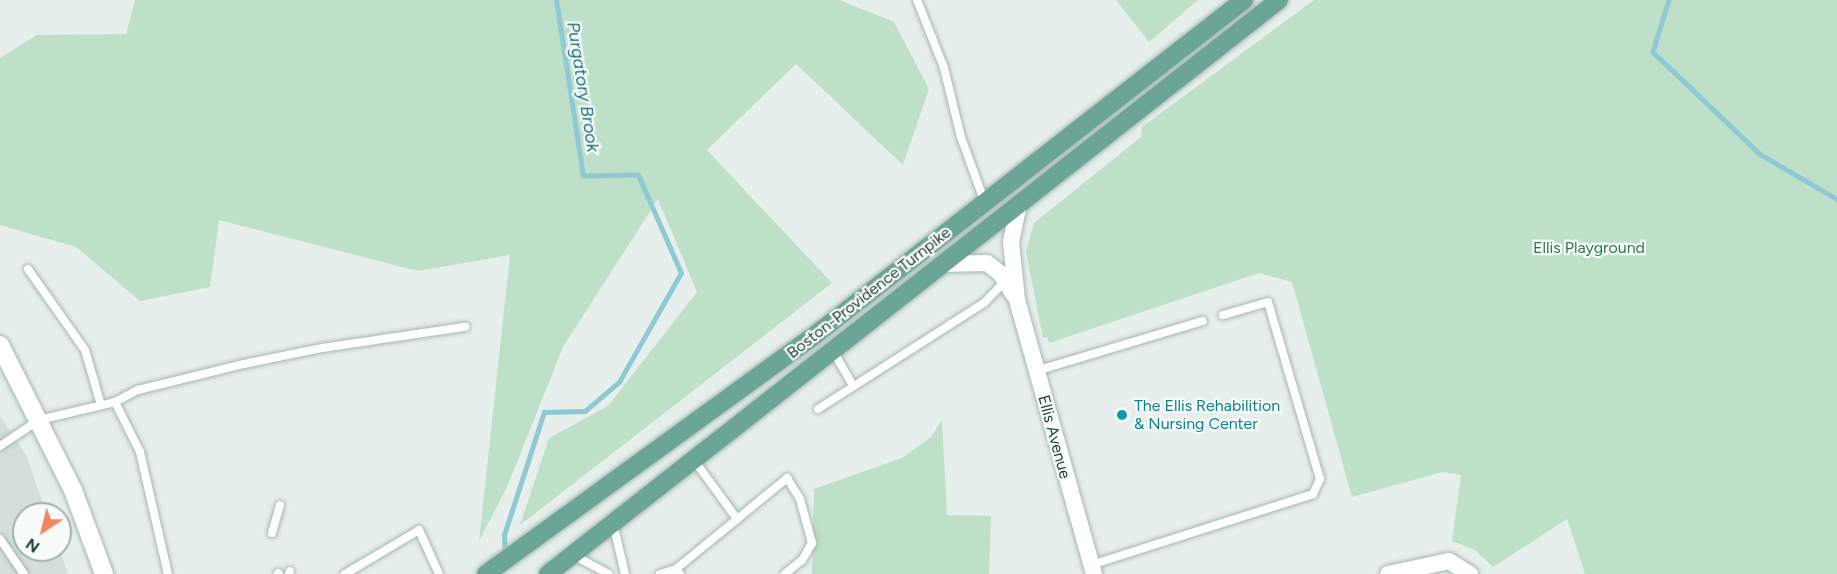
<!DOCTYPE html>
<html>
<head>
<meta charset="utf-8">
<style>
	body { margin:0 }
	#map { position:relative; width:1837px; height:574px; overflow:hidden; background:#e6efeb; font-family:Figtree,sans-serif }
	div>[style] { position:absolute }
	.built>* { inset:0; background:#d4dfda }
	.green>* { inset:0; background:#bfe0c8 }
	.stream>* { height:4.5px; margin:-2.25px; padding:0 2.25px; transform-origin:2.25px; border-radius:2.25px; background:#8ec9d4 }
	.roads { filter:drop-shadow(0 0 2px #a8b8b2) drop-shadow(0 0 2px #a8b8b2) }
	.service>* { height:8px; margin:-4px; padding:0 4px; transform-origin:4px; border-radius:4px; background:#fff }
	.minor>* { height:16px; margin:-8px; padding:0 8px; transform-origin:8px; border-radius:8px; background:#fff }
	.secondary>* { height:18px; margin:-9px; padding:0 9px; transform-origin:9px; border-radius:9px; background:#fff }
	.primary>* { height:18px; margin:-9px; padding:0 9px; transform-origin:9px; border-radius:9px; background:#6aa596 }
	.dots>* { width:16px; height:16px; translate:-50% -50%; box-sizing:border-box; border:3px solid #f7fbf9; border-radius:50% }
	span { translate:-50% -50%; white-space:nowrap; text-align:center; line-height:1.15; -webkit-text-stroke:4.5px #f7fbf9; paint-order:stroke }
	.park-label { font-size:16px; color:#2d7a4b }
	.street-label { font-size:16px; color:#24423a }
	.culture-label { font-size:16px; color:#0d838f }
	.left { translate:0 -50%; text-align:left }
	.water-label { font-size:18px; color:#1c6f80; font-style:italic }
	.north { position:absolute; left:12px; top:502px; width:60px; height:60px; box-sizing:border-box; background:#f7fbf9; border:2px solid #a3b1ad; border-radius:50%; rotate:215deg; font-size:16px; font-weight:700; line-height:24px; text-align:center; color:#24423a }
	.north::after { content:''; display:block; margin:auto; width:21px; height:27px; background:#f4845f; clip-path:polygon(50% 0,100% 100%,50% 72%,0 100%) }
</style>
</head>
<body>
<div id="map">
	<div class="built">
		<i style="clip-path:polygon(0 416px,26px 455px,47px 514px,24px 514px,24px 550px,60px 550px,68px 574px,0 574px)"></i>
	</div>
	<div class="green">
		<i style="clip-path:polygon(135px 0,839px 0,894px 22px,929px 89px,903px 165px,796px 64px,707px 150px,832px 283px,520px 525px,549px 438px,608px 406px,697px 292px,658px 199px,563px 347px,507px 487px,479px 541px,510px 255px,418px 271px,219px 220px,210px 287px,140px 301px,76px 247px,0 225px,0 58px,37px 35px,126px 34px)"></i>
		<i style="clip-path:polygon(1116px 0,1198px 0,1149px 42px)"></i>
		<i style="clip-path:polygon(1314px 0,1837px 0,1837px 574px,1585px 574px,1567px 519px,1493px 567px,1475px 550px,1452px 541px,1461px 475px,1442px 472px,1352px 497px,1292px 282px,1259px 273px,1049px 343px,1047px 337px,1043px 338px,1026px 252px,1034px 223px,1141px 137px,1142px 127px)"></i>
		<i style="clip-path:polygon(942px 420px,947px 515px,991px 516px,989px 574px,812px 574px,814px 489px,902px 458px,931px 437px)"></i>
	</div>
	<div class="stream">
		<i style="left:1669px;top:0;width:54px;rotate:107.1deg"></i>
		<i style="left:1653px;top:52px;width:148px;rotate:43.6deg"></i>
		<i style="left:1760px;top:154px;width:89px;rotate:30.3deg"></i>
		<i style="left:505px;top:553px;width:18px;rotate:-93deg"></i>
		<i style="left:504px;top:535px;width:129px;rotate:-72deg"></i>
		<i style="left:544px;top:412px;width:41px;rotate:-1.4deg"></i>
		<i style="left:585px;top:411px;width:45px;rotate:-40.5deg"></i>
		<i style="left:619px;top:382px;width:125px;rotate:-60.4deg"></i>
		<i style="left:681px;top:273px;width:107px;rotate:-113.7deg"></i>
		<i style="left:638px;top:175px;width:55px;rotate:179deg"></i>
		<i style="left:583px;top:176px;width:178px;rotate:-98.7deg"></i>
	</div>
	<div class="roads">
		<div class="service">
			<i style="left:917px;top:0;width:73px;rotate:68.3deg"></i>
			<i style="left:944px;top:68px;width:71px;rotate:76.2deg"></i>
			<i style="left:961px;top:137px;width:70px;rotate:70deg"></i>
			<i style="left:28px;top:269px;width:99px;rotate:54.9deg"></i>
			<i style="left:85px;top:350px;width:57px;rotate:73.8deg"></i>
			<i style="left:833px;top:351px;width:39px;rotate:60deg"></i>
			<i style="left:1036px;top:371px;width:174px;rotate:-16.7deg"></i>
			<i style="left:115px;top:402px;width:26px;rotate:-28deg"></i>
			<i style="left:138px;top:390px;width:104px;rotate:-13.9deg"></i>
			<i style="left:239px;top:365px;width:85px;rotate:-11.6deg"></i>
			<i style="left:322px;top:348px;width:145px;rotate:-8.4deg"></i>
			<i style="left:818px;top:409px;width:197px;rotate:-32.6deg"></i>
			<i style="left:984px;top:303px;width:30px;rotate:-46deg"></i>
			<i style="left:0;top:446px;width:47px;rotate:-33.7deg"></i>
			<i style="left:39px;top:420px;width:78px;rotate:-13.3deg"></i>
			<i style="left:115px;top:402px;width:56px;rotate:63.4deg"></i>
			<i style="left:140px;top:452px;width:125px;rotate:77.1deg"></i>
			<i style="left:694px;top:460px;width:73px;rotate:53.9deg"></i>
			<i style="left:613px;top:523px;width:52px;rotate:76.8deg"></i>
			<i style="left:272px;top:533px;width:29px;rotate:-74deg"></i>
			<i style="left:0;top:539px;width:42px;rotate:55.6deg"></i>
			<i style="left:573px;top:555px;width:40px;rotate:28deg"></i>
			<i style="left:1091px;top:565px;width:233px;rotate:-17.7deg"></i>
			<i style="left:1313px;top:494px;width:17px;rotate:-65deg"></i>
			<i style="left:1320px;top:479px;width:184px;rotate:-106.4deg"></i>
			<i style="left:1268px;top:302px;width:47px;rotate:163.9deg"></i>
			<i style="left:676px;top:569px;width:144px;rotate:-39.3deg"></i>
			<i style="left:787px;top:478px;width:25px;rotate:58deg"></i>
			<i style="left:800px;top:499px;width:46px;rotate:74.7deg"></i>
			<i style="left:812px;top:543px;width:20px;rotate:120deg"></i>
			<i style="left:802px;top:560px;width:22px;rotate:141deg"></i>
			<i style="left:278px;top:573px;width:1px;rotate:45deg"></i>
			<i style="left:289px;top:574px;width:3px;rotate:-72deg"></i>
			<i style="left:345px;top:574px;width:86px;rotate:-30.7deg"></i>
			<i style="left:419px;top:530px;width:48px;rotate:65.6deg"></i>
			<i style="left:660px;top:574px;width:17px;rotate:-17deg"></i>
			<i style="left:676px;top:569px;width:6px;rotate:51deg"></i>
		</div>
		<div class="minor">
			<i style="left:1019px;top:204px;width:39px;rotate:102deg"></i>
			<i style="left:1011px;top:242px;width:58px;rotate:84.1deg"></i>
			<i style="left:1017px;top:300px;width:285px;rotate:74.3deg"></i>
			<i style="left:942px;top:264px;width:45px;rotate:-1.3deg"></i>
			<i style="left:987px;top:263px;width:16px;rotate:38deg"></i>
			<i style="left:1000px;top:273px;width:25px;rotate:58deg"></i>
			<i style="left:1388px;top:574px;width:62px;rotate:-12deg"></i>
			<i style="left:1449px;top:561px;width:25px;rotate:32deg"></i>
		</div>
		<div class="secondary">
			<i style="left:0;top:345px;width:162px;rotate:63.3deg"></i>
			<i style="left:73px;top:490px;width:90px;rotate:69.7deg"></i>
		</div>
		<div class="primary">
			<i style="left:486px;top:574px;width:400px;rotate:-36deg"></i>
			<i style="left:810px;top:339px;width:551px;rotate:-37.99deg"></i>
			<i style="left:548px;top:574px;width:929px;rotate:-38.14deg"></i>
		</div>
	</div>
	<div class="dots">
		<i style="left:1122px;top:415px;background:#0f9aa8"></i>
	</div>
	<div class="park-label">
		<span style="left:1589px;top:248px">Ellis Playground</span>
	</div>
	<div class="street-label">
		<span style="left:869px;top:293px;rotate:-38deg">Boston-Providence Turnpike</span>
		<span style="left:1054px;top:437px;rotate:75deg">Ellis Avenue</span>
	</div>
	<div class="culture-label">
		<span class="left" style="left:1134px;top:415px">The Ellis Rehabilition<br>&amp; Nursing Center</span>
	</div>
	<div class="water-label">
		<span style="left:583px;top:87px;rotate:81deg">Purgatory Brook</span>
	</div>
	<div class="north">N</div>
</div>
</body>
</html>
